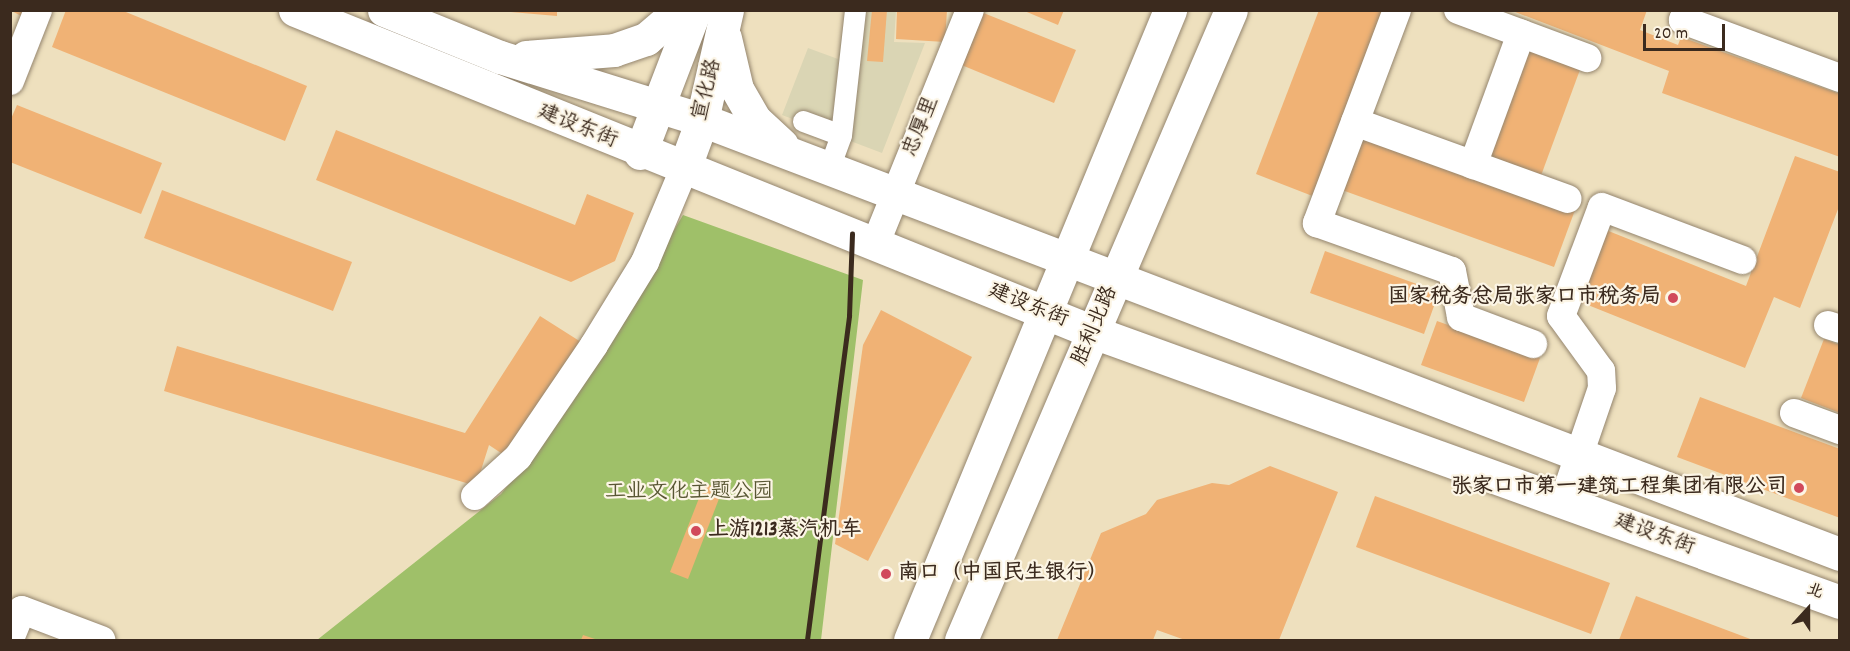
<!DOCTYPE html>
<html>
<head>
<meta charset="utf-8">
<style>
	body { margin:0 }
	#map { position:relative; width:1850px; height:651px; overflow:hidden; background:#eee0be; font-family:Dekko,"LXGW WenKai TC",sans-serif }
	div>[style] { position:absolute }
	.built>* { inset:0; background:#dad5b4 }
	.green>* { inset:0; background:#9fc069 }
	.building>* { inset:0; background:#f0b275 }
	.roads { filter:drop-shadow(0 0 2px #94856e) drop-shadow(0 0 2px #94856e) }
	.pedestrian>* { height:21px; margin:-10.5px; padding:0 10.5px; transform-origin:10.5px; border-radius:10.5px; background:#fff }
	.minor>* { height:28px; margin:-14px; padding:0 14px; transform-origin:14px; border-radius:14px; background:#fff }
	.secondary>* { height:33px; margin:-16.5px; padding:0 16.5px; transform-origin:16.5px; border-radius:16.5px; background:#fff }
	.trunk>* { height:33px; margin:-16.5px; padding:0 16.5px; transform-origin:16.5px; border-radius:16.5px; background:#fff }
	.rail>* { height:4.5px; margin:-2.25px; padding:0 2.25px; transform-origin:2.25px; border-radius:2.25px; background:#3b2a1e }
	.dots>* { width:16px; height:16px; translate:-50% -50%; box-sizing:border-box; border:3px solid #fcf5e5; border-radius:50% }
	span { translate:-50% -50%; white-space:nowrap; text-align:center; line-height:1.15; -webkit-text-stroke:4.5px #fcf5e5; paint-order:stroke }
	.street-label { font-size:21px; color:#3b2a1e }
	.poi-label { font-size:21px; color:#3b2a1e; font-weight:700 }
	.right { translate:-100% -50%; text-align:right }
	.left { translate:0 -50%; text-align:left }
	.park-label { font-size:21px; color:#595734 }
	.frame { position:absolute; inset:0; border:12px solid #3b2a1e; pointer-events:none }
	.north { position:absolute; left:1778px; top:579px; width:60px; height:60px; -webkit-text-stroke:4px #fcf5e5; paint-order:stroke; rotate:21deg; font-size:16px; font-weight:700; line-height:24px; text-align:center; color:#3b2a1e }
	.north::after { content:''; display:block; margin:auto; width:21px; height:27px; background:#3b2a1e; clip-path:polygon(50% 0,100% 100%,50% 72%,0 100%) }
	.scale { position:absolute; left:1643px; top:24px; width:82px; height:27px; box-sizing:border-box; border:3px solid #3b2a1e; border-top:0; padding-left:8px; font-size:18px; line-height:21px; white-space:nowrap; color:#3b2a1e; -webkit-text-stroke:4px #fcf5e5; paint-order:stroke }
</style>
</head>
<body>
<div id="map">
	<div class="built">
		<i style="clip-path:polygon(845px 11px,896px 11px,894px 42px,925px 43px,882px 153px,782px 115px,808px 48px,838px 59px)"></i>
	</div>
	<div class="green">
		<i style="clip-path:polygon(683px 215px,863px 280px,821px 640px,317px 640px,501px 494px,572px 403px)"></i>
	</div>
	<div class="building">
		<i style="clip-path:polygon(10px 10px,26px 10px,23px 17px)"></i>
		<i style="clip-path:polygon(66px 10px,121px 10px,307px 86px,285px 141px,52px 47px)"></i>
		<i style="clip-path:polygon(486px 10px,557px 10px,557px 16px)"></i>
		<i style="clip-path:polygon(872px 10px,887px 10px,883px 62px,867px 61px)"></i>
		<i style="clip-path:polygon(897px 10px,947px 10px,945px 42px,896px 39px)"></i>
		<i style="clip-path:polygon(1022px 10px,1064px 10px,1058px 25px)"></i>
		<i style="clip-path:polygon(1319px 10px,1387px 10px,1315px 197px,1256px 174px)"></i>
		<i style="clip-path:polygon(1510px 10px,1647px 10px,1640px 30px,1678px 45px,1681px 37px,1840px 94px,1840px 157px,1662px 93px,1669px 71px)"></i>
		<i style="clip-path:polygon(981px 12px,1076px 50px,1054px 103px,959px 64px)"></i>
		<i style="clip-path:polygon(1525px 46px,1581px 67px,1539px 181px,1483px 160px)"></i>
		<i style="clip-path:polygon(17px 105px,162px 163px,141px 214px,10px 162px,10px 121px)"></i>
		<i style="clip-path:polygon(336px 130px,575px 225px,587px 194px,634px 213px,615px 261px,571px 282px,316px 180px)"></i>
		<i style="clip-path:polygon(1363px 133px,1575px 210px,1554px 267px,1342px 190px)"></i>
		<i style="clip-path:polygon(1795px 156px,1840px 172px,1840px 204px,1800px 308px,1774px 297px,1745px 368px,1573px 299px,1601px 228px,1746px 286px)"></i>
		<i style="clip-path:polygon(162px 190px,352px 262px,333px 311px,144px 238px)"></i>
		<i style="clip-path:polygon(1325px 251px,1439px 292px,1424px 334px,1310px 293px)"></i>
		<i style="clip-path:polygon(881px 310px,972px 357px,868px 561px,835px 544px,863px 345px)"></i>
		<i style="clip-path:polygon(540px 316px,581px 342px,507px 457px,489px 445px,476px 486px,164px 391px,177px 346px,465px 433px)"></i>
		<i style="clip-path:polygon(1437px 321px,1540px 358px,1524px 402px,1421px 365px)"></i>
		<i style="clip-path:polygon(1824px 339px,1840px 345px,1840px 413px,1801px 398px)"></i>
		<i style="clip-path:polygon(1700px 397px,1840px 449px,1840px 518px,1677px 457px)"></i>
		<i style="clip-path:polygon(1270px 466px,1338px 492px,1279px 640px,1185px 640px,1157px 630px,1153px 640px,1057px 640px,1101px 533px,1146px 514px,1157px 500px,1212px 483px,1229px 485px)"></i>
		<i style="clip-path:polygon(705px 483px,722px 491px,688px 579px,670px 572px)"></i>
		<i style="clip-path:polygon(1375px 496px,1610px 583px,1591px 634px,1356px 547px)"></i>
		<i style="clip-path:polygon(1636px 596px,1753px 640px,1619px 640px)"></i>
		<i style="clip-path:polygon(583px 635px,598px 640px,581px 640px)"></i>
	</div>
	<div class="roads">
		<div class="pedestrian">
			<i style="left:803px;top:121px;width:40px;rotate:20.2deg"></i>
			<i style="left:829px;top:168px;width:35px;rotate:-70deg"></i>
			<i style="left:841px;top:135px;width:126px;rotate:-83.6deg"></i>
		</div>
		<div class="minor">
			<i style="left:1397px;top:10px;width:228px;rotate:110.6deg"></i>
			<i style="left:1317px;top:223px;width:143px;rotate:19.6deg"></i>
			<i style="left:1452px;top:271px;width:47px;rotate:78.9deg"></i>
			<i style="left:1461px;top:317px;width:77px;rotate:20.6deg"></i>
			<i style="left:1458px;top:10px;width:138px;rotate:20.4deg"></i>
			<i style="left:1687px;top:10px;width:11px;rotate:112deg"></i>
			<i style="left:1683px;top:20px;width:167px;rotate:20.3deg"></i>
			<i style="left:10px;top:81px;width:76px;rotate:-68.5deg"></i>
			<i style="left:1355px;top:122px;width:226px;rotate:19.9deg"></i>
			<i style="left:1473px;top:165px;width:140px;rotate:-69.9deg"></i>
			<i style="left:875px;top:245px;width:253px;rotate:-68deg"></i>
			<i style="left:1828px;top:325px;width:13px;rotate:18deg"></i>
			<i style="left:1794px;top:413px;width:49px;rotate:20.3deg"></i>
			<i style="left:475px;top:496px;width:58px;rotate:-42.2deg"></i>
			<i style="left:518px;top:457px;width:135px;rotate:-55.8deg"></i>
			<i style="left:594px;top:345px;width:97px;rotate:-58.4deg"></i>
			<i style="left:645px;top:262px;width:101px;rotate:-67.2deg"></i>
			<i style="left:1563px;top:502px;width:120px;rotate:-71.1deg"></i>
			<i style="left:1602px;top:388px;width:17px;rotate:-93deg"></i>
			<i style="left:1601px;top:371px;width:68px;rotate:-126deg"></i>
			<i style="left:1561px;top:316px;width:116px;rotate:-69.4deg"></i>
			<i style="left:1602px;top:207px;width:150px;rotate:20.7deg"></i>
			<i style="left:10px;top:639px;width:31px;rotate:-68deg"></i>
			<i style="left:22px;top:610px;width:85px;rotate:20.8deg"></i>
		</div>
		<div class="secondary">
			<i style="left:295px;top:10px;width:861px;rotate:21.97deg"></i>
			<i style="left:1093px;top:332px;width:794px;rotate:19.87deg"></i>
			<i style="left:384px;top:10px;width:125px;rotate:22.1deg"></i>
			<i style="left:500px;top:57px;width:212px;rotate:17.3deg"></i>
			<i style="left:702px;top:120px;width:1218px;rotate:20.88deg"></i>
			<i style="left:725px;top:38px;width:52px;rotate:76.8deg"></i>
			<i style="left:737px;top:89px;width:34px;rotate:60deg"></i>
			<i style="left:754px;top:119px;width:38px;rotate:43deg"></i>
			<i style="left:526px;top:57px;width:88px;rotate:-4.5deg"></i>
			<i style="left:614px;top:50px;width:34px;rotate:-19deg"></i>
			<i style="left:646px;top:39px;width:45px;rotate:-40.5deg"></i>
			<i style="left:640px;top:153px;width:153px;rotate:-69deg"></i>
			<i style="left:684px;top:169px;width:52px;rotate:-69.8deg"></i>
			<i style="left:702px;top:120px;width:113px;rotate:-77.2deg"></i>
		</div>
		<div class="trunk">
			<i style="left:910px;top:640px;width:682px;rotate:-67.57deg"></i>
			<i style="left:961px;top:640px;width:685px;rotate:-66.8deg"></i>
		</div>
	</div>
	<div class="rail">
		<i style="left:807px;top:640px;width:327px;rotate:-82.6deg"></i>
		<i style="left:849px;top:316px;width:82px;rotate:-87.9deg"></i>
	</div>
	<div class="dots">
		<i style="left:1673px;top:298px;background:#d1495b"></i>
		<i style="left:1799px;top:488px;background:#d1495b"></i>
		<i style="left:696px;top:531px;background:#d1495b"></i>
		<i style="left:886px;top:574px;background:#d1495b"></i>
	</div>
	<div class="street-label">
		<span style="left:708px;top:90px;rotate:-76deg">宣化路</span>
		<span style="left:577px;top:127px;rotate:22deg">建设东街</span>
		<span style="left:922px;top:127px;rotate:-68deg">忠厚里</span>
		<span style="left:1028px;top:306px;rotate:22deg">建设东街</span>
		<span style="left:1096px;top:326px;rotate:-67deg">胜利北路</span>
		<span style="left:1654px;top:535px;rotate:20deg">建设东街</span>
	</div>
	<div class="poi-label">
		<span class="right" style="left:1661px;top:298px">国家税务总局张家口市税务局</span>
		<span class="right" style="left:1787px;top:488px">张家口市第一建筑工程集团有限公司</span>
		<span class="left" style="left:708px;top:531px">上游1213蒸汽机车</span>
		<span class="left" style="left:898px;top:574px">南口（中国民生银行）</span>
	</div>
	<div class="park-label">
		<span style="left:689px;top:493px">工业文化主题公园</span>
	</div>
	<div class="frame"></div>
	<div class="north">北</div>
	<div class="scale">20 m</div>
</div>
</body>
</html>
